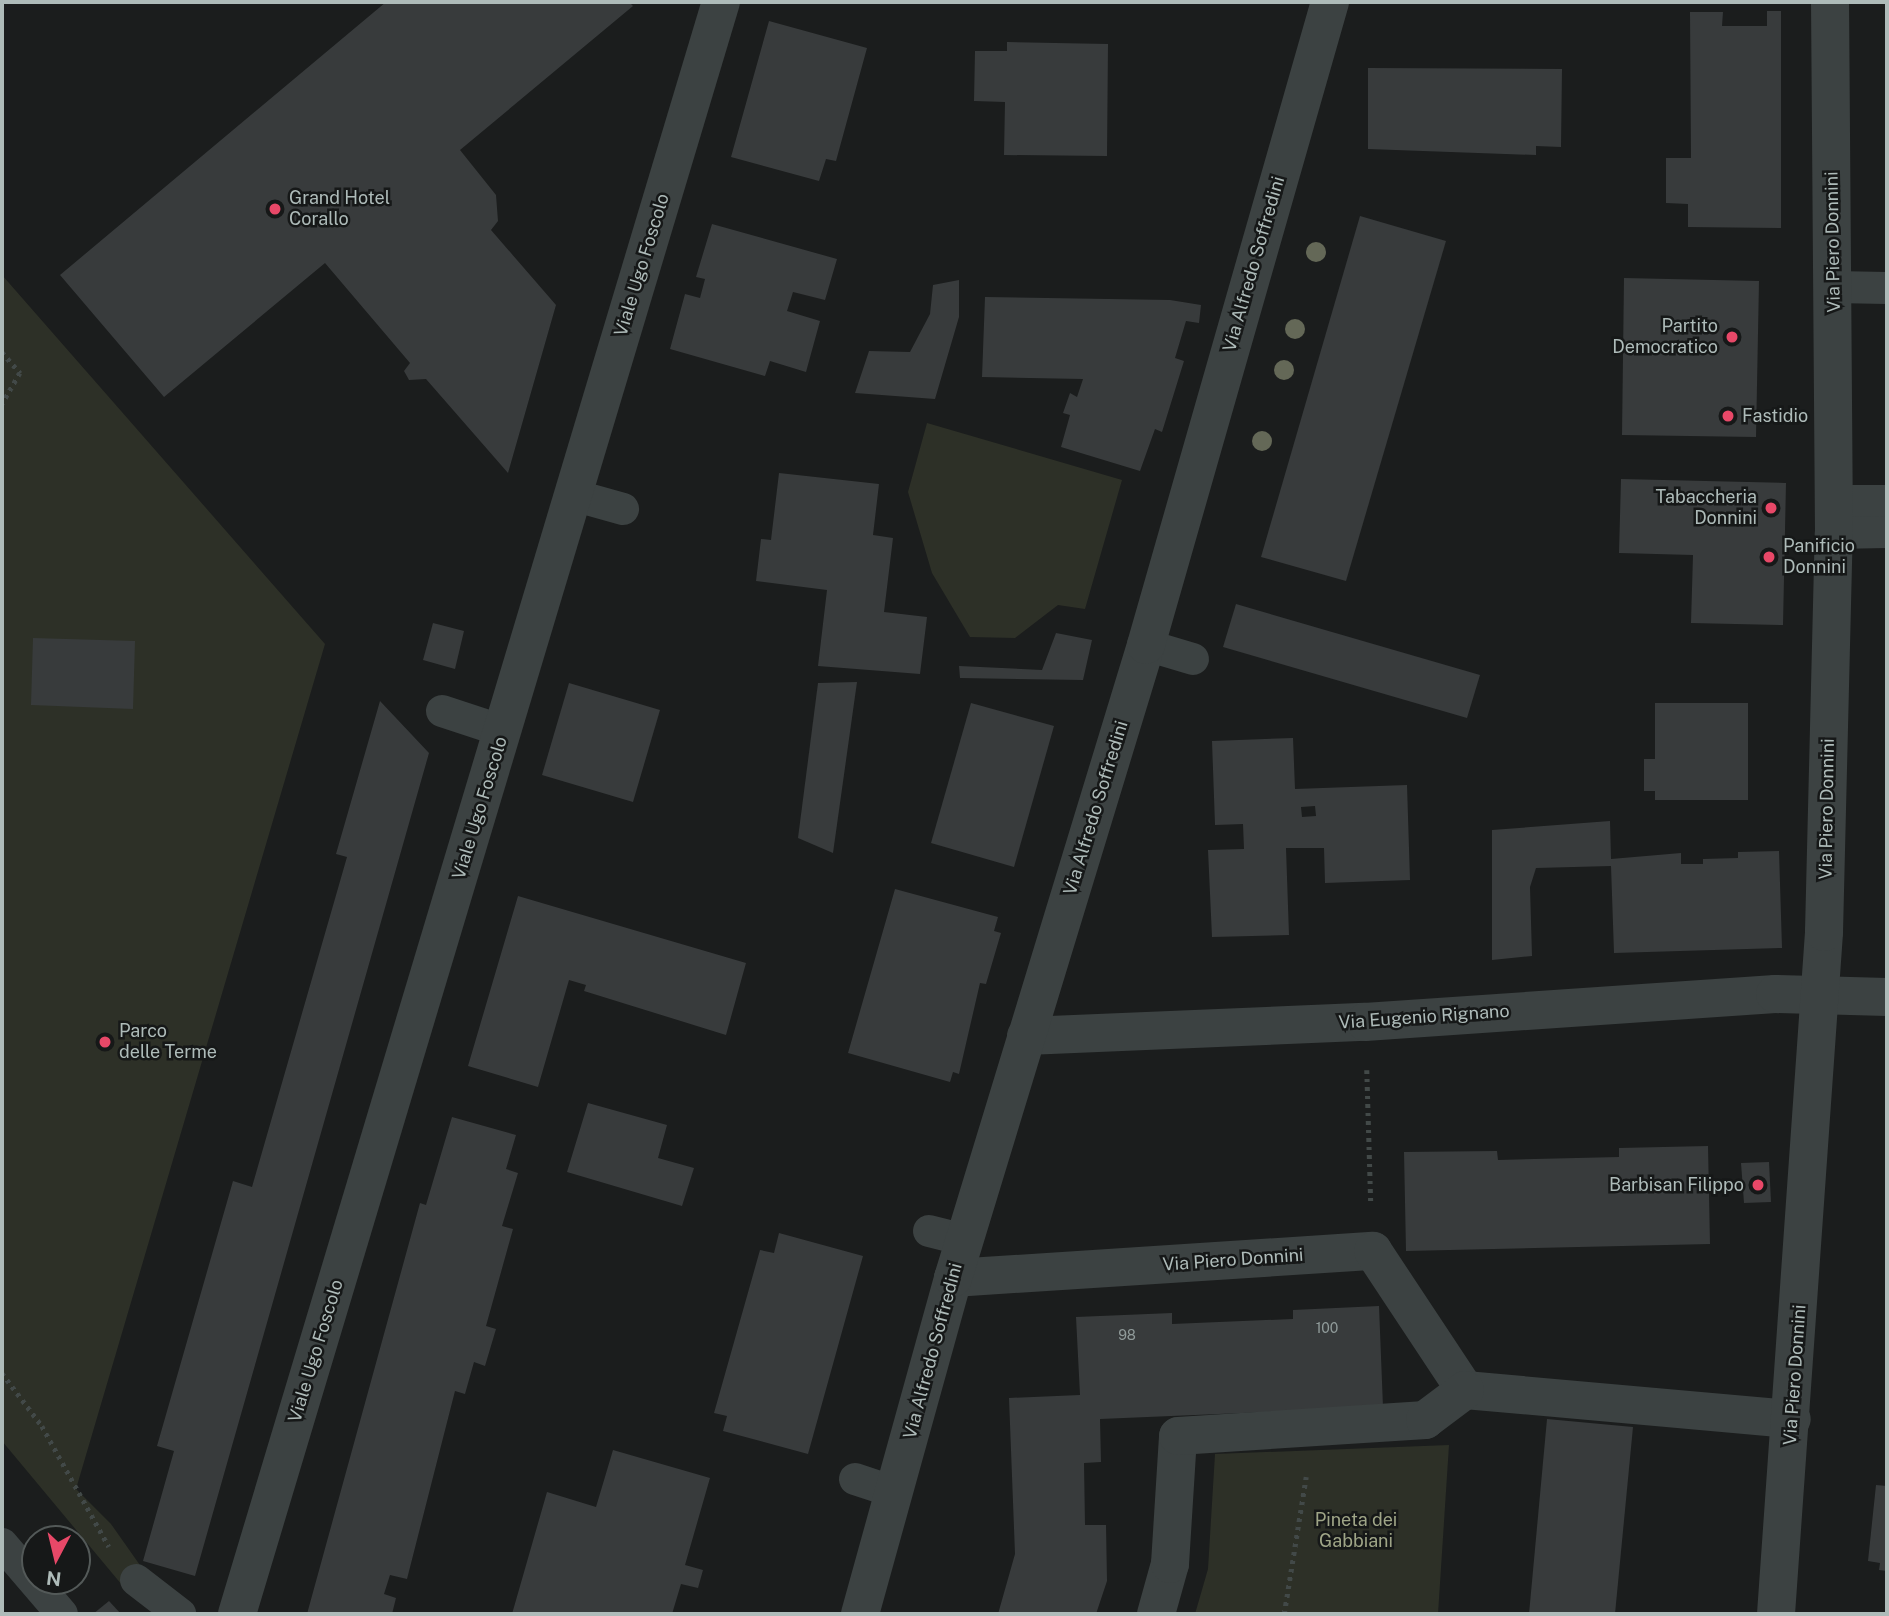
<!DOCTYPE html>
<html>
<head>
<meta charset="utf-8">
<style>
	body { margin:0 }
	#map { position:relative; width:1889px; height:1616px; overflow:hidden; background:#1b1d1d; font-family:"Public Sans",sans-serif }
	div>[style] { position:absolute }
	.green>* { inset:0; background:#2d3027 }
	.building>* { inset:0; background:#383b3c }
	.path>* { height:4.5px; margin-top:-2.25px; transform-origin:0; background:repeating-linear-gradient(90deg,#424948 0 3.5px,transparent 0 8.5px) }
	.service>* { height:32px; margin:-16px; padding:0 16px; transform-origin:16px; border-radius:16px; background:#3c4242 }
	.minor>* { height:38px; margin:-19px; padding:0 19px; transform-origin:19px; border-radius:19px; background:#3c4242 }
	.trees>* { width:20px; height:20px; margin:-10px; border-radius:50%; background:#646857 }
	.dots>* { width:19px; height:19px; translate:-50% -50%; box-sizing:border-box; border:4px solid #161818; border-radius:50% }
	span { translate:-50% -50%; white-space:nowrap; text-align:center; line-height:1.15; -webkit-text-stroke:5px #161818; paint-order:stroke }
	.number-label { font-size:14px; color:#909b9a }
	.number-label span { -webkit-text-stroke-width:0 }
	.poi-label { font-size:18px; color:#aebbb9 }
	.left { translate:0 -50%; text-align:left }
	.right { translate:-100% -50%; text-align:right }
	.street-label { font-size:18px; color:#aebbb9 }
	.park-label { font-size:18px; color:#9fa587 }
	.frame { position:absolute; inset:0; border:4px solid #aebbb9; pointer-events:none }
	.north { position:absolute; left:21px; top:1525px; width:70px; height:70px; box-sizing:border-box; background:#161818; border:2px solid #535958; border-radius:50%; rotate:187deg; font-size:19px; font-weight:700; line-height:28px; text-align:center; color:#aebbb9 }
	.north::after { content:''; display:block; margin:auto; width:24px; height:32px; background:#e84868; clip-path:polygon(50% 0,100% 100%,50% 72%,0 100%) }
</style>
</head>
<body>
<div id="map">
	<div class="green">
		<i style="clip-path:polygon(2px 275px,325px 644px,76px 1489px,111px 1524px,142px 1568px,122px 1585px,2px 1441px)"></i>
		<i style="clip-path:polygon(927px 423px,1122px 480px,1085px 609px,1058px 605px,1015px 638px,970px 637px,932px 573px,908px 492px)"></i>
		<i style="clip-path:polygon(1449px 1445px,1438px 1614px,1195px 1614px,1208px 1569px,1215px 1454px)"></i>
	</div>
	<div class="building">
		<i style="clip-path:polygon(386px 2px,629px 2px,633px 6px,460px 150px,496px 195px,498px 221px,491px 230px,556px 305px,508px 473px,426px 379px,409px 380px,404px 371px,410px 363px,325px 263px,164px 397px,60px 275px)"></i>
		<i style="clip-path:polygon(1767px 11px,1781px 11px,1781px 228px,1688px 227px,1688px 204px,1666px 203px,1666px 158px,1691px 158px,1690px 12px,1723px 12px,1722px 26px,1767px 26px)"></i>
		<i style="clip-path:polygon(769px 21px,867px 48px,836px 161px,826px 159px,819px 181px,731px 157px)"></i>
		<i style="clip-path:polygon(1007px 42px,1108px 44px,1107px 156px,1004px 155px,1005px 102px,974px 101px,975px 51px,1007px 51px)"></i>
		<i style="clip-path:polygon(1368px 68px,1562px 69px,1561px 147px,1536px 146px,1536px 155px,1368px 149px)"></i>
		<i style="clip-path:polygon(1360px 216px,1446px 241px,1346px 581px,1261px 557px)"></i>
		<i style="clip-path:polygon(712px 224px,837px 259px,825px 300px,793px 292px,787px 311px,820px 321px,806px 372px,770px 361px,765px 376px,670px 349px,685px 294px,700px 298px,705px 279px,696px 277px)"></i>
		<i style="clip-path:polygon(1624px 278px,1759px 281px,1756px 437px,1622px 435px)"></i>
		<i style="clip-path:polygon(959px 280px,959px 317px,935px 399px,855px 393px,869px 351px,910px 352px,930px 314px,933px 285px)"></i>
		<i style="clip-path:polygon(985px 297px,1170px 300px,1201px 305px,1199px 323px,1186px 321px,1175px 358px,1184px 361px,1162px 432px,1155px 429px,1140px 471px,1061px 447px,1070px 415px,1063px 413px,1070px 393px,1077px 397px,1083px 379px,982px 377px)"></i>
		<i style="clip-path:polygon(779px 473px,879px 484px,873px 535px,893px 538px,884px 612px,927px 617px,920px 674px,818px 666px,827px 590px,756px 581px,761px 539px,771px 540px)"></i>
		<i style="clip-path:polygon(1621px 479px,1786px 483px,1783px 625px,1691px 623px,1693px 555px,1619px 553px)"></i>
		<i style="clip-path:polygon(1236px 604px,1480px 675px,1467px 718px,1223px 647px)"></i>
		<i style="clip-path:polygon(433px 623px,464px 631px,455px 669px,423px 660px)"></i>
		<i style="clip-path:polygon(1056px 633px,1092px 640px,1083px 680px,960px 678px,959px 666px,1042px 670px)"></i>
		<i style="clip-path:polygon(33px 638px,135px 641px,133px 709px,31px 705px)"></i>
		<i style="clip-path:polygon(857px 682px,833px 853px,798px 838px,818px 683px)"></i>
		<i style="clip-path:polygon(569px 683px,660px 710px,633px 802px,542px 775px)"></i>
		<i style="clip-path:polygon(380px 701px,429px 753px,195px 1576px,143px 1561px,174px 1451px,157px 1446px,233px 1181px,252px 1187px,347px 857px,336px 854px)"></i>
		<i style="clip-path:polygon(971px 703px,1054px 726px,1014px 867px,931px 843px)"></i>
		<i style="clip-path:polygon(1655px 703px,1748px 703px,1748px 800px,1655px 800px,1655px 791px,1644px 791px,1644px 759px,1655px 759px)"></i>
		<i style="clip-path:polygon(evenodd,1293px 738px,1295px 789px,1407px 785px,1410px 880px,1325px 883px,1324px 848px,1286px 848px,1289px 935px,1212px 937px,1208px 850px,1244px 849px,1243px 824px,1215px 825px,1212px 741px,1293px 738px,1315px 806px,1316px 816px,1302px 817px,1301px 807px,1315px 806px)"></i>
		<i style="clip-path:polygon(1610px 821px,1611px 859px,1681px 853px,1681px 864px,1703px 864px,1703px 859px,1738px 858px,1738px 852px,1779px 851px,1782px 948px,1614px 953px,1611px 866px,1536px 868px,1530px 887px,1532px 956px,1492px 960px,1492px 830px)"></i>
		<i style="clip-path:polygon(895px 889px,998px 917px,994px 931px,1001px 933px,986px 984px,980px 983px,959px 1074px,953px 1072px,950px 1082px,848px 1053px)"></i>
		<i style="clip-path:polygon(518px 896px,746px 963px,726px 1035px,584px 991px,586px 985px,569px 980px,538px 1087px,468px 1066px)"></i>
		<i style="clip-path:polygon(588px 1103px,667px 1125px,658px 1158px,694px 1168px,682px 1206px,567px 1172px)"></i>
		<i style="clip-path:polygon(452px 1117px,516px 1135px,506px 1169px,518px 1173px,502px 1226px,513px 1229px,486px 1326px,496px 1329px,485px 1366px,474px 1362px,465px 1394px,455px 1391px,407px 1579px,390px 1575px,384px 1594px,396px 1598px,392px 1614px,307px 1614px,420px 1203px,426px 1205px)"></i>
		<i style="clip-path:polygon(1708px 1146px,1710px 1244px,1406px 1251px,1404px 1152px,1497px 1151px,1498px 1160px,1619px 1157px,1619px 1148px)"></i>
		<i style="clip-path:polygon(1769px 1162px,1771px 1202px,1744px 1203px,1741px 1163px)"></i>
		<i style="clip-path:polygon(779px 1233px,863px 1256px,808px 1454px,723px 1431px,727px 1416px,714px 1413px,760px 1250px,774px 1253px)"></i>
		<i style="clip-path:polygon(1379px 1306px,1383px 1407px,1100px 1419px,1101px 1462px,1084px 1463px,1085px 1525px,1106px 1525px,1107px 1581px,1096px 1614px,998px 1614px,1015px 1554px,1009px 1398px,1080px 1395px,1076px 1317px,1172px 1313px,1172px 1324px,1293px 1319px,1293px 1310px)"></i>
		<i style="clip-path:polygon(1547px 1419px,1633px 1427px,1615px 1614px,1529px 1614px)"></i>
		<i style="clip-path:polygon(613px 1450px,710px 1478px,685px 1565px,703px 1570px,698px 1588px,681px 1584px,672px 1614px,512px 1614px,547px 1492px,596px 1507px)"></i>
		<i style="clip-path:polygon(1876px 1485px,1887px 1486px,1887px 1571px,1879px 1570px,1880px 1563px,1868px 1561px)"></i>
		<i style="clip-path:polygon(109px 1601px,121px 1614px,93px 1614px)"></i>
	</div>
	<div class="path">
		<i style="left:2px;top:352px;width:28px;rotate:49deg"></i>
		<i style="left:20px;top:373px;width:36px;rotate:120deg"></i>
		<i style="left:1367px;top:1070px;width:135px;rotate:88.3deg"></i>
		<i style="left:2px;top:1373px;width:66px;rotate:53deg"></i>
		<i style="left:42px;top:1426px;width:138px;rotate:61deg"></i>
		<i style="left:1284px;top:1614px;width:139px;rotate:-80.9deg"></i>
	</div>
	<div class="service">
		<i style="left:1834px;top:287px;width:53px;rotate:1.1deg"></i>
		<i style="left:573px;top:495px;width:52px;rotate:15.6deg"></i>
		<i style="left:1834px;top:501px;width:53px"></i>
		<i style="left:1834px;top:533px;width:53px;rotate:-1.1deg"></i>
		<i style="left:1146px;top:645px;width:49px;rotate:16.6deg"></i>
		<i style="left:442px;top:711px;width:64px;rotate:18.2deg"></i>
		<i style="left:929px;top:1231px;width:36px;rotate:14deg"></i>
		<i style="left:855px;top:1479px;width:41px;rotate:18.4deg"></i>
		<i style="left:2px;top:1544px;width:92px;rotate:49.4deg"></i>
		<i style="left:136px;top:1580px;width:56px;rotate:37.7deg"></i>
	</div>
	<div class="minor">
		<i style="left:1026px;top:1036px;width:339px;rotate:-2.4deg"></i>
		<i style="left:1365px;top:1022px;width:411px;rotate:-3.9deg"></i>
		<i style="left:1775px;top:994px;width:112px;rotate:1.5deg"></i>
		<i style="left:953px;top:1278px;width:421px;rotate:-3.7deg"></i>
		<i style="left:1373px;top:1251px;width:167px;rotate:56.5deg"></i>
		<i style="left:1465px;top:1390px;width:328px;rotate:5.1deg"></i>
		<i style="left:237px;top:1614px;width:1683px;rotate:-73.29deg"></i>
		<i style="left:860px;top:1614px;width:349px;rotate:-74.5deg"></i>
		<i style="left:953px;top:1278px;width:662px;rotate:-73.04deg"></i>
		<i style="left:1146px;top:645px;width:669px;rotate:-74.03deg"></i>
		<i style="left:1156px;top:1614px;width:52px;rotate:-74.4deg"></i>
		<i style="left:1170px;top:1564px;width:128px;rotate:-86.4deg"></i>
		<i style="left:1178px;top:1436px;width:248px;rotate:-3.7deg"></i>
		<i style="left:1425px;top:1420px;width:50px;rotate:-36.9deg"></i>
		<i style="left:1776px;top:1614px;width:684px;rotate:-85.97deg"></i>
		<i style="left:1824px;top:932px;width:399px;rotate:-88.6deg"></i>
		<i style="left:1834px;top:533px;width:531px;rotate:-90.43deg"></i>
	</div>
	<div class="trees">
		<i style="left:1316px;top:252px"></i>
		<i style="left:1295px;top:329px"></i>
		<i style="left:1284px;top:370px"></i>
		<i style="left:1262px;top:441px"></i>
	</div>
	<div class="dots">
		<i style="left:275px;top:209px;background:#e84868"></i>
		<i style="left:1732px;top:337px;background:#e84868"></i>
		<i style="left:1728px;top:416px;background:#e84868"></i>
		<i style="left:1771px;top:508px;background:#e84868"></i>
		<i style="left:1769px;top:557px;background:#e84868"></i>
		<i style="left:105px;top:1042px;background:#e84868"></i>
		<i style="left:1758px;top:1185px;background:#e84868"></i>
	</div>
	<div class="number-label">
		<span style="left:1327px;top:1328px">100</span>
		<span style="left:1127px;top:1335px">98</span>
	</div>
	<div class="poi-label">
		<span class="left" style="left:289px;top:209px">Grand Hotel<br>Corallo</span>
		<span class="right" style="left:1718px;top:337px">Partito<br>Democratico</span>
		<span class="left" style="left:1742px;top:416px">Fastidio</span>
		<span class="right" style="left:1757px;top:508px">Tabaccheria<br>Donnini</span>
		<span class="left" style="left:1783px;top:557px">Panificio<br>Donnini</span>
		<span class="left" style="left:119px;top:1042px">Parco<br>delle Terme</span>
		<span class="right" style="left:1744px;top:1185px">Barbisan Filippo</span>
	</div>
	<div class="street-label">
		<span style="left:1833px;top:242px;rotate:-91deg">Via Piero Donnini</span>
		<span style="left:1254px;top:264px;rotate:-74deg">Via Alfredo Soffredini</span>
		<span style="left:642px;top:265px;rotate:-73deg">Viale Ugo Foscolo</span>
		<span style="left:480px;top:808px;rotate:-73deg">Viale Ugo Foscolo</span>
		<span style="left:1096px;top:808px;rotate:-73deg">Via Alfredo Soffredini</span>
		<span style="left:1827px;top:809px;rotate:-89deg">Via Piero Donnini</span>
		<span style="left:1424px;top:1017px;rotate:-4deg">Via Eugenio Rignano</span>
		<span style="left:1233px;top:1260px;rotate:-4deg">Via Piero Donnini</span>
		<span style="left:316px;top:1351px;rotate:-73deg">Viale Ugo Foscolo</span>
		<span style="left:933px;top:1351px;rotate:-75deg">Via Alfredo Soffredini</span>
		<span style="left:1795px;top:1375px;rotate:-86deg">Via Piero Donnini</span>
	</div>
	<div class="park-label">
		<span style="left:1356px;top:1531px">Pineta dei<br>Gabbiani</span>
	</div>
	<div class="frame"></div>
	<div class="north">N</div>
</div>
</body>
</html>
